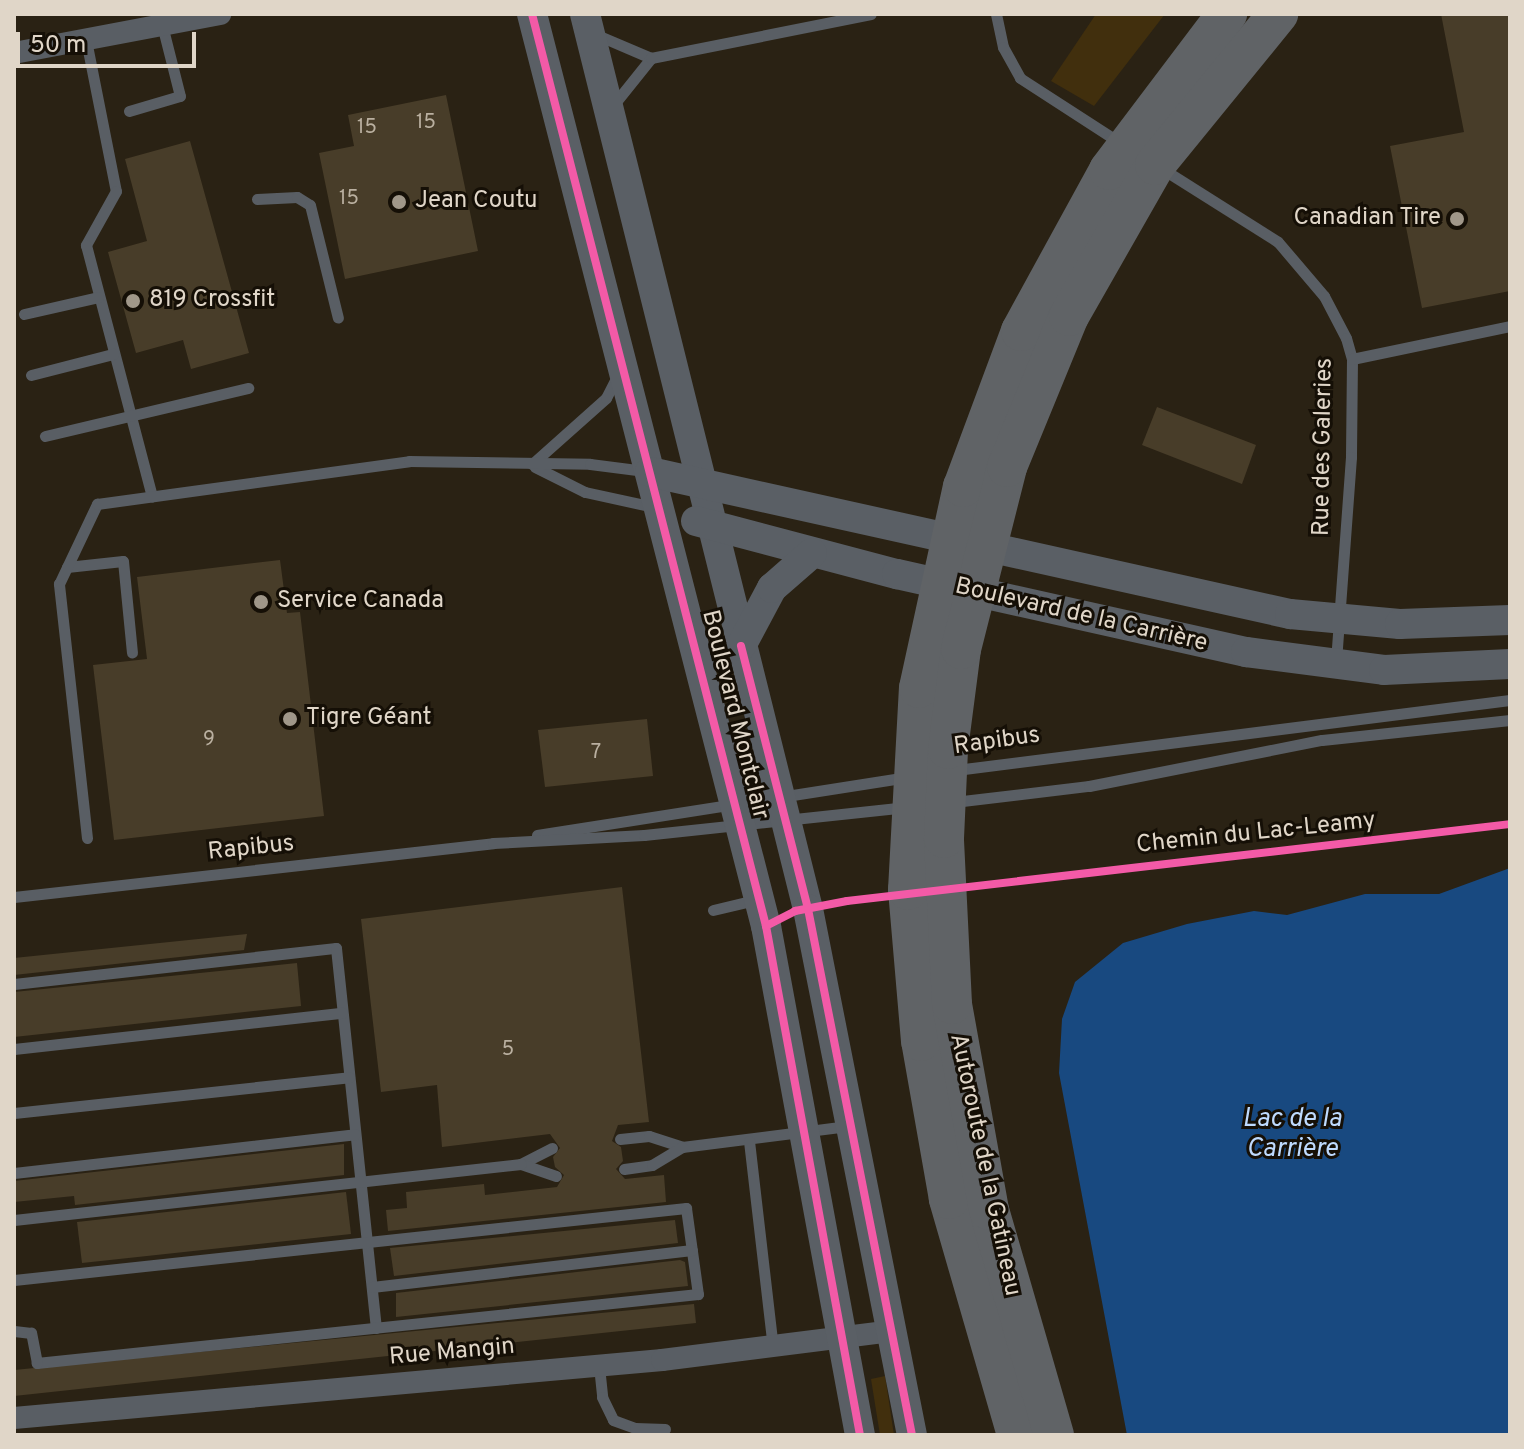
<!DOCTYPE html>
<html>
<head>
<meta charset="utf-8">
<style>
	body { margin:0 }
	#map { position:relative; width:1524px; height:1449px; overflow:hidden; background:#2a2214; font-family:Overpass,sans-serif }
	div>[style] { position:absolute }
	.green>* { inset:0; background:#412f0d }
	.water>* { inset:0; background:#184980 }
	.building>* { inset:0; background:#483d29 }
	.lane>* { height:11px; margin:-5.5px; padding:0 5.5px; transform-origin:5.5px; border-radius:5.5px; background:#595e64 }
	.street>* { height:22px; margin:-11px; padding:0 11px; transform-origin:11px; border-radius:11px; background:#595e64 }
	.secondary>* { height:30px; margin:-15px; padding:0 15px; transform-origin:15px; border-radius:15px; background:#5a5f65 }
	.highway>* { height:40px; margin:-20px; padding:0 20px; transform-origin:20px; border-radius:20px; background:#606366 }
	.cycleway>* { height:8px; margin:-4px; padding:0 4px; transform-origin:4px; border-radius:4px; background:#f35aa7 }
	.dots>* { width:22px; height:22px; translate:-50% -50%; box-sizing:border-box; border:4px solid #150f06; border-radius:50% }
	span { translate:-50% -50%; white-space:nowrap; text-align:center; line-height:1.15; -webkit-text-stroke:6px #150f06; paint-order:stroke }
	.number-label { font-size:20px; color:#bab0a0 }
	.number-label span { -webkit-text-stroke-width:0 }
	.poi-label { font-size:24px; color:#e0d6c8 }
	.left { translate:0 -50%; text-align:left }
	.right { translate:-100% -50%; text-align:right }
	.street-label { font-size:24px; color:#e0d6c8 }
	.water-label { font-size:26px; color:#bedafe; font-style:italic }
	.frame { position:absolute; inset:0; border:16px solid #e0d6c8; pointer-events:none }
	.scale { position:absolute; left:16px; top:32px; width:180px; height:36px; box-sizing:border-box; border:4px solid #e0d6c8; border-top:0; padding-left:10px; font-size:24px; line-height:28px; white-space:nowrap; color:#e0d6c8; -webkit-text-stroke:6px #150f06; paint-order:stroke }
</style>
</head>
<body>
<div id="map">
	<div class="green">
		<i style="clip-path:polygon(1096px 14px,1165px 14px,1094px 106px,1051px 81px)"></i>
		<i style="clip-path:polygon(885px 1376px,894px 1435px,880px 1435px,871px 1379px)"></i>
	</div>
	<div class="water">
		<i style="clip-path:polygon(1510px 868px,1510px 1435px,1127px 1435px,1059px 1073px,1062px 1019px,1075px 982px,1123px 943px,1187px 924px,1254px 911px,1287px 915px,1365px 894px,1439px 894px)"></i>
	</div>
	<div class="building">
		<i style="clip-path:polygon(1441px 14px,1510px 14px,1510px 291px,1422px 308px,1390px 146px,1464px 132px)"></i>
		<i style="clip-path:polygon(446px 95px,478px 251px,345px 279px,319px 153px,354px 146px,348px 115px)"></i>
		<i style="clip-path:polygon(190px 141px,249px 353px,191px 369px,183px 340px,136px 353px,108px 252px,147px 241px,125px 159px)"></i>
		<i style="clip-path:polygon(1157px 407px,1256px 445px,1242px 484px,1142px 445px)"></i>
		<i style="clip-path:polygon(280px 560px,287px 613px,300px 612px,324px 816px,114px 840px,93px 665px,147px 659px,137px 577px)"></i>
		<i style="clip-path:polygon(647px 719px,653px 776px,545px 787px,538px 730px)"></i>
		<i style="clip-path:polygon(622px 887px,649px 1122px,618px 1125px,612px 1141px,621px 1147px,623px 1161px,616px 1169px,625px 1179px,664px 1175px,666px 1202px,388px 1231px,386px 1210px,407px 1208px,406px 1192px,484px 1184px,485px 1195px,557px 1187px,564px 1175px,555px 1167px,553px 1157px,560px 1148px,550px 1134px,442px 1147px,437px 1085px,381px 1092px,361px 919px)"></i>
		<i style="clip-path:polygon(247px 934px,244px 950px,14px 975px,14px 958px)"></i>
		<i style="clip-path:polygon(297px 963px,301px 1006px,14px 1037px,14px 992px)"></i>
		<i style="clip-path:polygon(344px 1144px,344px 1175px,75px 1205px,74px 1196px,14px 1202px,14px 1181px)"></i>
		<i style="clip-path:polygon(346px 1192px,351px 1234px,82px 1263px,77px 1222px)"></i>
		<i style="clip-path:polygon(675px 1220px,678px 1243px,394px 1276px,390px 1248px)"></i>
		<i style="clip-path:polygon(680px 1260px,685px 1262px,688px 1286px,396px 1317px,396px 1293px)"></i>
		<i style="clip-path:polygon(694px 1304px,696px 1323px,14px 1396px,14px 1370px)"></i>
	</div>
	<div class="lane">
		<i style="left:996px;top:14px;width:34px;rotate:78deg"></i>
		<i style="left:1003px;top:47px;width:35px;rotate:61deg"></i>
		<i style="left:1020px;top:78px;width:118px;rotate:32.9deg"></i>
		<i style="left:597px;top:35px;width:59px;rotate:23.1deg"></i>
		<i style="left:86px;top:40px;width:154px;rotate:78.8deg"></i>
		<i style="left:116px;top:191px;width:62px;rotate:119.1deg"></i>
		<i style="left:86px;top:245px;width:260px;rotate:75.3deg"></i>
		<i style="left:615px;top:103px;width:58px;rotate:-51.3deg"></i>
		<i style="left:651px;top:58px;width:224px;rotate:-11.3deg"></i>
		<i style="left:129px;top:111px;width:53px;rotate:-16.4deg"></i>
		<i style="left:180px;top:96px;width:73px;rotate:-104.2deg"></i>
		<i style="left:1161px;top:168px;width:138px;rotate:32.3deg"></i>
		<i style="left:1278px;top:242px;width:71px;rotate:49.6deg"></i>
		<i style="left:1324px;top:296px;width:47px;rotate:62.4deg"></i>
		<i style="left:1346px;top:338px;width:22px;rotate:74deg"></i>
		<i style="left:1352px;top:359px;width:98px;rotate:90.6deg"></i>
		<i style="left:1351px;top:457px;width:206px;rotate:94.2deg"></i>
		<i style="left:257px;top:199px;width:40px;rotate:-2.9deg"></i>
		<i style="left:297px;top:197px;width:15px;rotate:32deg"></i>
		<i style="left:310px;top:205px;width:116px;rotate:76.1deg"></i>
		<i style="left:24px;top:314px;width:76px;rotate:-12.9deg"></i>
		<i style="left:1352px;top:359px;width:161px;rotate:-11.8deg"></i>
		<i style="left:31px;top:375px;width:85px;rotate:-14.4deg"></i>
		<i style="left:45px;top:436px;width:209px;rotate:-13.3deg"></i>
		<i style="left:532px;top:464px;width:99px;rotate:-41.7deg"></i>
		<i style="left:606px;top:398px;width:27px;rotate:-63deg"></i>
		<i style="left:535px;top:467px;width:56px;rotate:26.6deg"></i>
		<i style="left:585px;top:492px;width:71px;rotate:12.3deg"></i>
		<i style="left:67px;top:567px;width:56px;rotate:-6.1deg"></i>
		<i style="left:123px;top:561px;width:92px;rotate:84.4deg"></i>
		<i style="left:956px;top:770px;width:558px;rotate:-7.2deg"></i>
		<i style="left:954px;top:802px;width:136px;rotate:-6.8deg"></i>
		<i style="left:1089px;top:786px;width:237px;rotate:-11.2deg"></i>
		<i style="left:1322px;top:740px;width:189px;rotate:-6.1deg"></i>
		<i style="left:537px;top:835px;width:375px;rotate:-8.9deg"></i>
		<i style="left:87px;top:838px;width:256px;rotate:-96.3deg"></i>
		<i style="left:59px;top:584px;width:89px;rotate:-64.6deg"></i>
		<i style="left:97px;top:504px;width:315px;rotate:-7.8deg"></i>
		<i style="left:409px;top:461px;width:181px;rotate:0.9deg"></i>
		<i style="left:590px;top:464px;width:55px;rotate:7.3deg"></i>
		<i style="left:14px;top:897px;width:482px;rotate:-6.4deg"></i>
		<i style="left:493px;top:843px;width:151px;rotate:-3deg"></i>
		<i style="left:644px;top:835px;width:262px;rotate:-6.1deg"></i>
		<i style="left:713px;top:910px;width:47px;rotate:-13.4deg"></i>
		<i style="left:14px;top:984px;width:324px;rotate:-6.4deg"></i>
		<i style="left:336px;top:948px;width:382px;rotate:84deg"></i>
		<i style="left:14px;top:1049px;width:330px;rotate:-6.3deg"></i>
		<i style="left:14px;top:1113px;width:337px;rotate:-6.1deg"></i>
		<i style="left:620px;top:1139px;width:29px;rotate:-6deg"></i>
		<i style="left:649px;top:1136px;width:35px;rotate:18deg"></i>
		<i style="left:682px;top:1147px;width:167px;rotate:-7.2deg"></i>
		<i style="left:749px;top:1141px;width:207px;rotate:83.4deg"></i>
		<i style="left:552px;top:1148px;width:35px;rotate:153deg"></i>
		<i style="left:521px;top:1164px;width:37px;rotate:19deg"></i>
		<i style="left:624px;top:1169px;width:28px;rotate:-8deg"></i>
		<i style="left:652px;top:1165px;width:35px;rotate:-31deg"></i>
		<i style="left:14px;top:1173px;width:343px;rotate:-6.5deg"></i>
		<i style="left:14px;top:1220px;width:510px;rotate:-6.3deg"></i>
		<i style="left:14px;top:1280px;width:676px;rotate:-6.12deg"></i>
		<i style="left:686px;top:1208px;width:87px;rotate:82.1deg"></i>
		<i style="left:698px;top:1294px;width:665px;rotate:174.04deg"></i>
		<i style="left:37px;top:1363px;width:31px;rotate:-101deg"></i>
		<i style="left:31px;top:1333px;width:17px;rotate:-173deg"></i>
		<i style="left:372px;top:1287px;width:322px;rotate:-6.6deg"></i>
		<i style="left:599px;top:1366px;width:31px;rotate:84deg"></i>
		<i style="left:602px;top:1397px;width:25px;rotate:64deg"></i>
		<i style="left:613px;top:1420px;width:23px;rotate:20deg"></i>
		<i style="left:635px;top:1428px;width:30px;rotate:2deg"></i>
	</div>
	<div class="street">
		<i style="left:14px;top:53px;width:210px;rotate:-10.7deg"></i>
		<i style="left:14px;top:1418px;width:651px;rotate:-5.11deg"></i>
		<i style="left:662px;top:1360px;width:233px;rotate:-7.2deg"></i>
	</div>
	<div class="secondary">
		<i style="left:532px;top:14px;width:942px;rotate:75.61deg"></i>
		<i style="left:766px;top:926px;width:518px;rotate:79.54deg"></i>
		<i style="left:585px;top:14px;width:922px;rotate:76.01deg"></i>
		<i style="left:808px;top:909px;width:536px;rotate:78.82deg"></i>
		<i style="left:650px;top:472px;width:656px;rotate:12.51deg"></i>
		<i style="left:1290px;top:614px;width:110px;rotate:5.2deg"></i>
		<i style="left:1400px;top:624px;width:110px;rotate:-2.1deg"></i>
		<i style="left:696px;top:521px;width:208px;rotate:14.8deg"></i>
		<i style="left:897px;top:574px;width:358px;rotate:12.6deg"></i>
		<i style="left:1246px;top:652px;width:139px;rotate:7.4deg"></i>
		<i style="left:1384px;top:670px;width:126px;rotate:-2.7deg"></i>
		<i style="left:741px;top:646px;width:66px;rotate:-61.9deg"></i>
		<i style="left:772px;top:588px;width:53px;rotate:-41.2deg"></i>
	</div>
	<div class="highway">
		<i style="left:1017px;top:1435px;width:246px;rotate:-106.1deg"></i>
		<i style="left:949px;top:1199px;width:160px;rotate:-100deg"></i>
		<i style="left:921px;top:1041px;width:152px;rotate:-94.9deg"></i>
		<i style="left:908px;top:890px;width:202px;rotate:-86.9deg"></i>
		<i style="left:919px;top:688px;width:206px;rotate:-77.7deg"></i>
		<i style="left:963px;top:487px;width:166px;rotate:-69.6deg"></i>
		<i style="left:1021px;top:331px;width:183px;rotate:-61.3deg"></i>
		<i style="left:1109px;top:170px;width:196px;rotate:-52.9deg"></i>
		<i style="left:1054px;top:1435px;width:234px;rotate:-106.1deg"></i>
		<i style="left:989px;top:1210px;width:209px;rotate:-100.2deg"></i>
		<i style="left:952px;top:1004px;width:166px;rotate:-92.8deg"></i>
		<i style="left:944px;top:838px;width:89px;rotate:-87.4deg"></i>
		<i style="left:948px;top:749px;width:101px;rotate:-82.6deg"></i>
		<i style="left:961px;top:649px;width:188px;rotate:-75.8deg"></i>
		<i style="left:1007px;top:467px;width:163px;rotate:-67.7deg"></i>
		<i style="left:1069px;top:316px;width:174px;rotate:-60.3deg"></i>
		<i style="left:1155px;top:165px;width:195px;rotate:-50.8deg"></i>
	</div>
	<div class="cycleway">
		<i style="left:532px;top:14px;width:942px;rotate:75.61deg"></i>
		<i style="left:766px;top:926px;width:518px;rotate:79.54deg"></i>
		<i style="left:741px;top:646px;width:271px;rotate:75.7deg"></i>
		<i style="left:808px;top:909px;width:536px;rotate:78.82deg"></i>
		<i style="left:766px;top:926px;width:33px;rotate:-27deg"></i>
		<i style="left:795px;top:911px;width:53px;rotate:-10.9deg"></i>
		<i style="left:847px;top:901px;width:667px;rotate:-6.62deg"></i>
	</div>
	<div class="dots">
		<i style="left:399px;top:202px;background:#a09789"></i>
		<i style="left:1457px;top:219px;background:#a09789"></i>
		<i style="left:133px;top:301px;background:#a09789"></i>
		<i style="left:261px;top:602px;background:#a09789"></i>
		<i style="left:290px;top:719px;background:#a09789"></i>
	</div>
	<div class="number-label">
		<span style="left:426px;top:123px">15</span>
		<span style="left:367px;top:128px">15</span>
		<span style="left:349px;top:199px">15</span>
		<span style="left:209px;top:740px">9</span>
		<span style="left:596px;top:753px">7</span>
		<span style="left:508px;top:1050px">5</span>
	</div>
	<div class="poi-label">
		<span class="left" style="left:415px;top:202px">Jean Coutu</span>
		<span class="right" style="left:1441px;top:219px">Canadian Tire</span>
		<span class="left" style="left:149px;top:301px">819 Crossfit</span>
		<span class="left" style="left:277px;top:602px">Service Canada</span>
		<span class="left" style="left:306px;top:719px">Tigre Géant</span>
	</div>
	<div class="street-label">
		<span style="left:1324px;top:447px;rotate:-89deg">Rue des Galeries</span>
		<span style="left:1081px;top:616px;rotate:13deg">Boulevard de la Carrière</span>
		<span style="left:734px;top:715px;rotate:76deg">Boulevard Montclair</span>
		<span style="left:997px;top:742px;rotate:-8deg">Rapibus</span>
		<span style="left:1256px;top:834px;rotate:-6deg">Chemin du Lac-Leamy</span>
		<span style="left:251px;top:849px;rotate:-6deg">Rapibus</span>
		<span style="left:984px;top:1165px;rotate:78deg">Autoroute de la Gatineau</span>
		<span style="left:452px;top:1353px;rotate:-5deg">Rue Mangin</span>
	</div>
	<div class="water-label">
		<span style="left:1292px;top:1135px">Lac de la<br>Carrière</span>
	</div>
	<div class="frame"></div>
	<div class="scale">50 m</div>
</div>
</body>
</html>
